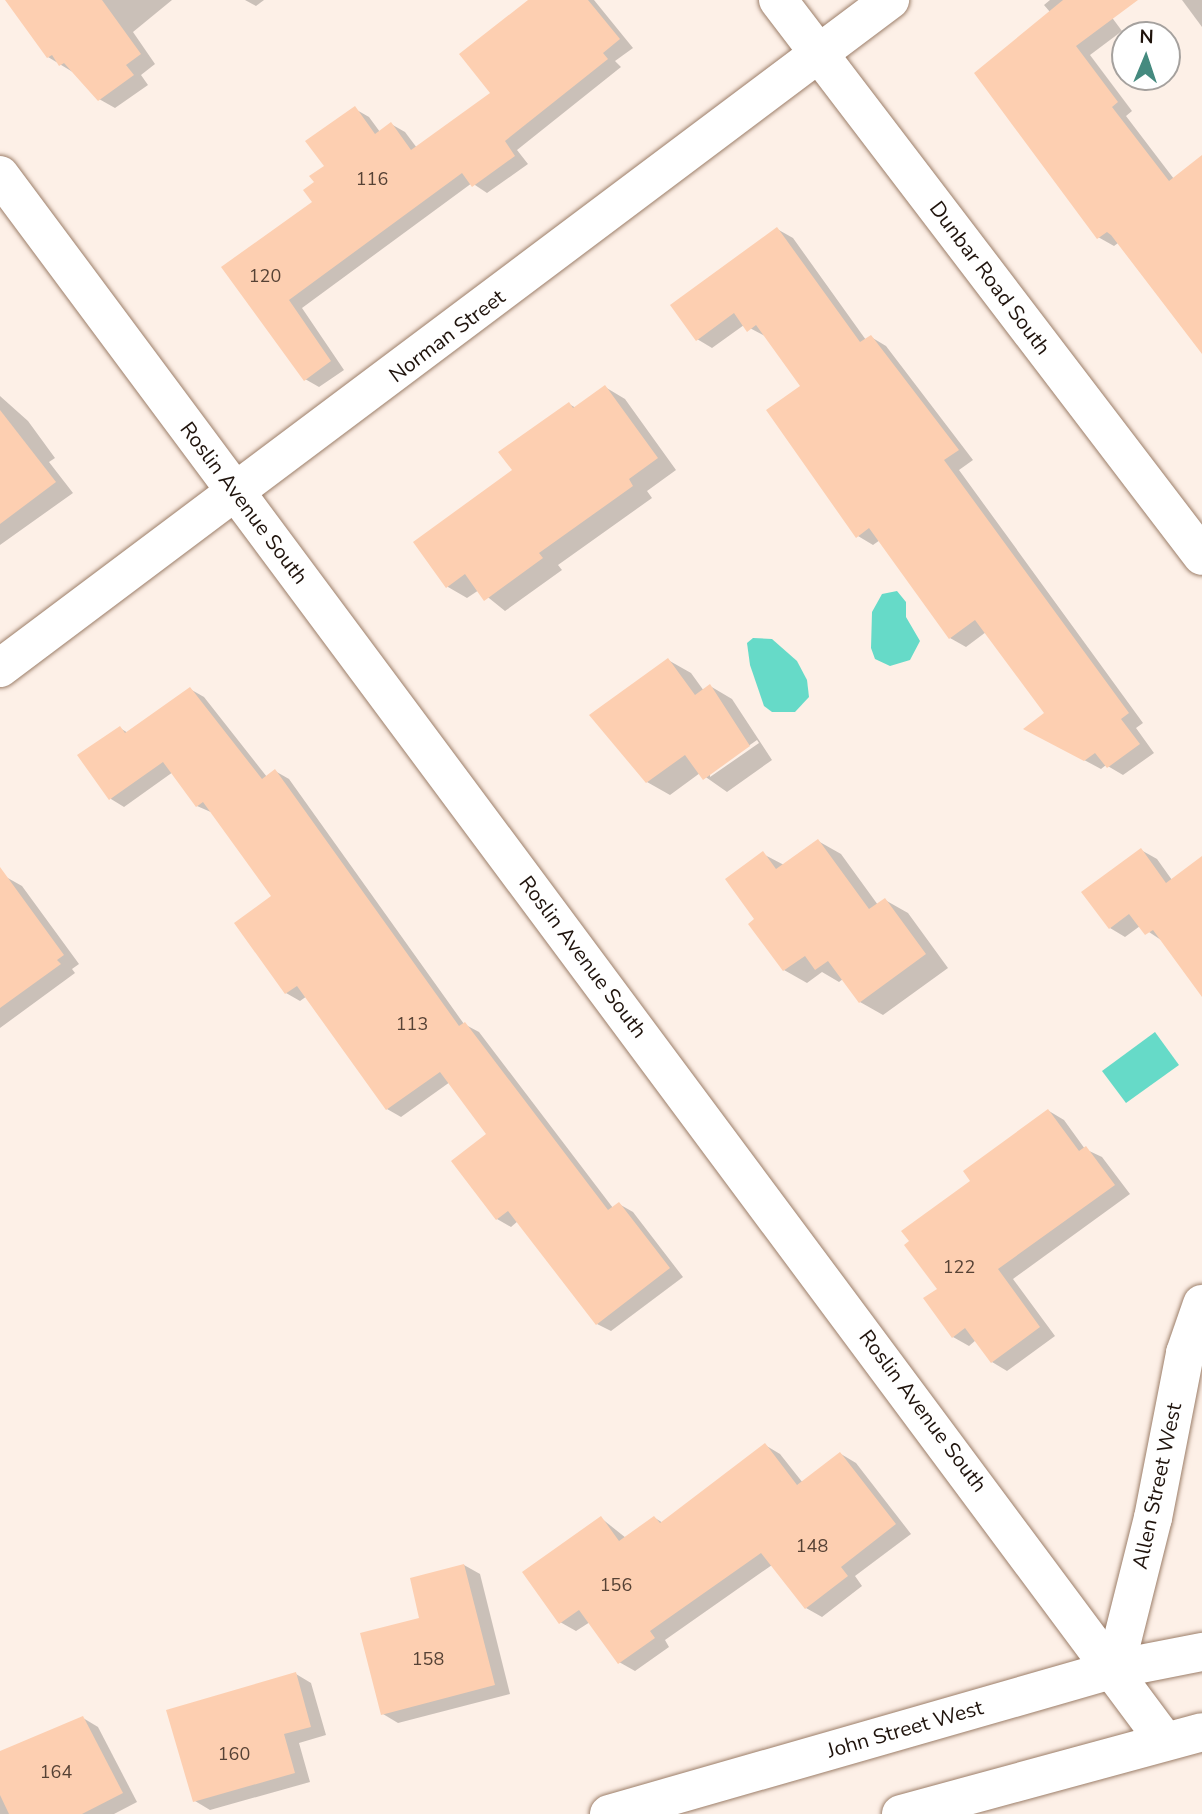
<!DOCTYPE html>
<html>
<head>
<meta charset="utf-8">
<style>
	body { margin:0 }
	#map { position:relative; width:1202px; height:1814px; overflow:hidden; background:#fdf0e7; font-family:"Nunito Sans",sans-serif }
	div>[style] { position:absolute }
	.water>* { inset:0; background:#66dac8 }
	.shadow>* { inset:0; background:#0003 }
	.building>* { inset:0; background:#fdcfb1 }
	.roads { filter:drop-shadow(0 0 2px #9c7e69) drop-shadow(0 0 2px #9c7e69) }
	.minor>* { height:38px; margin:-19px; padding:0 19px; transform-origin:19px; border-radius:19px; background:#fff }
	span { translate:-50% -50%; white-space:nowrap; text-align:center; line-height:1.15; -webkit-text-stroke:5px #fff; paint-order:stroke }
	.number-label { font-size:18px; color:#564235 }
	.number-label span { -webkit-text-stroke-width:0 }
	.street-label { font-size:21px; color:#1f130c }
	.north { position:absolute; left:1111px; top:21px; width:70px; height:70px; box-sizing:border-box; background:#fff; border:2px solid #a5a19e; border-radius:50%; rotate:2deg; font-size:19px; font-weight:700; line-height:28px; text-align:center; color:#1f130c }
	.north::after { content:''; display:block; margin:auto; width:24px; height:32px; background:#458a7f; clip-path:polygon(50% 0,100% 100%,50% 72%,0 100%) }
</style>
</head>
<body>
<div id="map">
	<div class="water">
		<i style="clip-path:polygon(897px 591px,906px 602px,906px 617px,920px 641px,910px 660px,890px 666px,875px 659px,871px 648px,872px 612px,882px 594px)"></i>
		<i style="clip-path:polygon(753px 638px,772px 639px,797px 661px,807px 680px,809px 697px,795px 712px,772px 712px,764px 706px,750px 665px,747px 643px)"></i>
		<i style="clip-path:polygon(1155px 1032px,1179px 1065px,1126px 1103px,1102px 1071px)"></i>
	</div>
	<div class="shadow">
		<i style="clip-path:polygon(7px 0,172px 0,133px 32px,155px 64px,141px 75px,148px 85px,115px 108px,99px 99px,76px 74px,48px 57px)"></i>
		<i style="clip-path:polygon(245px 0,264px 0,256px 6px)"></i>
		<i style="clip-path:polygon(531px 0,594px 0,633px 48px,615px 61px,621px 67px,517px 150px,528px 164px,487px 193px,472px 183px,302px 308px,344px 370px,319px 387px,305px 379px,224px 268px,315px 203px,316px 182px,355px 109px,369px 117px,380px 132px,391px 124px,405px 132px,417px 148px,493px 94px)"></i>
		<i style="clip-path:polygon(1050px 0,1099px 0,1122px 31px,1090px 55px,1132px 111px,1126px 116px,1174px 179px,1202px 157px,1202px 352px,1118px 243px,1114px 246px,1098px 237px,1050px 12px,1044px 5px)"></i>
		<i style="clip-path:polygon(1182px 0,1202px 0,1202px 27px)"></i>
		<i style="clip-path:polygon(777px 229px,793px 238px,866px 340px,871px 337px,886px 346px,973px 460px,959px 470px,1143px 723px,1136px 728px,1154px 753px,1123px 775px,1106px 765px,1101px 769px,1041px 737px,1047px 713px,986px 632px,966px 647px,950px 638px,880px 540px,873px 545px,858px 536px,802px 386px,767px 337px,744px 325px,712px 348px,697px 339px)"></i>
		<i style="clip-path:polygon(605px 387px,625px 399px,676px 470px,647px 491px,652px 498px,558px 565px,562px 570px,505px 611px,479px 590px,467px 598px,448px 587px,416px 542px,514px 471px,569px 404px,576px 408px)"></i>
		<i style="clip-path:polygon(0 396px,28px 421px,55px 458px,49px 462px,73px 493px,0 545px)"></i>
		<i style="clip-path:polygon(evenodd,668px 660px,691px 673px,704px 691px,710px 686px,732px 699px,772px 760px,727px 792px,700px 773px,670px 795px,647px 782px,668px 660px,757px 740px,759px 743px,710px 777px,710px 773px,757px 740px)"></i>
		<i style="clip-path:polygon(190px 689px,204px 697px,267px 777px,275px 771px,289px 779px,464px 1024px,479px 1032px,613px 1208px,619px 1204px,633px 1212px,683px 1277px,611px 1331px,597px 1324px,518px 1221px,511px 1227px,497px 1219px,489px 1134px,450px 1082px,401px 1117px,387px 1109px,307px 996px,300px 1001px,286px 993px,236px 923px,273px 896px,213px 813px,197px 806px,173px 772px,124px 807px,111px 799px,120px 728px,128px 733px)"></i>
		<i style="clip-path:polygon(818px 841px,841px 854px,878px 905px,885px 900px,908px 913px,948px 968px,883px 1015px,860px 1002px,843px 979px,839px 982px,822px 972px,807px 983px,784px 970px,756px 920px,763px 854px,784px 865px)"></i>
		<i style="clip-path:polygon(1141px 850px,1157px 859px,1172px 880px,1202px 871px,1202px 994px,1164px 942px,1140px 926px,1125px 937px,1110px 928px)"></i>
		<i style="clip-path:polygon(6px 877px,22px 886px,79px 964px,72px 969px,75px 973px,0 1028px,0 882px)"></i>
		<i style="clip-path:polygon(1049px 1111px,1064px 1120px,1085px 1149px,1102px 1157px,1130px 1194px,1013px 1279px,1055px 1336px,1007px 1371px,992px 1362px,976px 1340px,969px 1346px,953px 1337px,939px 1289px,973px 1181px)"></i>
		<i style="clip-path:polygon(765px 1445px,780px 1454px,803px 1483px,841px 1454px,856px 1463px,911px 1534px,855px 1576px,862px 1586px,822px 1617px,806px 1608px,772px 1565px,665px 1640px,669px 1647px,635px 1671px,619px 1662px,590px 1622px,576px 1631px,560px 1622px,601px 1518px,626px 1538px,655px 1518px,663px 1523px)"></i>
		<i style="clip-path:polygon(464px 1565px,480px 1574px,510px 1694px,398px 1723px,383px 1714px,421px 1619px)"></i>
		<i style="clip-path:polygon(296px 1674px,311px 1683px,326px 1735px,299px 1743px,310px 1782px,210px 1810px,195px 1801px)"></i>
		<i style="clip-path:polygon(83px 1718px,98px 1727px,137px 1802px,114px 1814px,0 1814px,0 1753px)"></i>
	</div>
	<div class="building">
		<i style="clip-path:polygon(5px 0,102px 0,141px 54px,126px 65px,134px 75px,98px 101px,64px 63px,59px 66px,52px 55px,47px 58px)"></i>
		<i style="clip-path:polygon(528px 0,588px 0,620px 39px,603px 53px,608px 59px,505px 141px,515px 156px,472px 187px,462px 173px,289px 300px,331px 361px,304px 381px,221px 267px,312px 202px,303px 190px,314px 182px,309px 176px,324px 166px,305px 141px,355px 106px,375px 134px,391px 122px,411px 150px,490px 93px,459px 54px)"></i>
		<i style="clip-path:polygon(1063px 0,1138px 0,1076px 46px,1118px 102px,1112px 107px,1169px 181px,1202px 155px,1202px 354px,1111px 235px,1107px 232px,1097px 239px,974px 73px)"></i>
		<i style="clip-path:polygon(777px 227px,860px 342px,871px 335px,959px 450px,944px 460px,1129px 713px,1121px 719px,1140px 744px,1107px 768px,1095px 753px,1084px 761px,1023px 729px,1044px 713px,975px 620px,949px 639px,869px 528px,856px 538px,766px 410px,800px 386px,756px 325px,747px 332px,734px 313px,696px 341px,670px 305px)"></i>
		<i style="clip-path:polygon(605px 385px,658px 458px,629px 479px,633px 486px,539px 553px,543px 558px,484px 601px,465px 574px,446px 588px,413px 542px,512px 470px,498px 452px,569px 402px,573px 408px)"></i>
		<i style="clip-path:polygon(0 410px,56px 482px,0 524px)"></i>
		<i style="clip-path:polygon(668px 658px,695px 695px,710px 684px,750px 746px,703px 780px,685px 755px,646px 783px,589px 715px)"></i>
		<i style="clip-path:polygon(190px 687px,262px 779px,275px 769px,459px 1026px,465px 1022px,608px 1210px,619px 1202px,670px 1268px,596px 1325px,508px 1211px,496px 1220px,451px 1161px,486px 1134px,440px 1072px,386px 1110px,297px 986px,285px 994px,234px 923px,271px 896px,203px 802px,196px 807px,163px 762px,109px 800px,77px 755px,120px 726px,125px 733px)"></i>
		<i style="clip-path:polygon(818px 839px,869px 909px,885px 898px,926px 954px,859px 1003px,828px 961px,815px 970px,805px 956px,783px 971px,748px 924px,754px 919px,725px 879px,763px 851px,776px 869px)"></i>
		<i style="clip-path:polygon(1141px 848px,1166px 883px,1202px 856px,1202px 997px,1153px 930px,1145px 935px,1129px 914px,1109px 929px,1081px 892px)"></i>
		<i style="clip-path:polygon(0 867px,64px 955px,57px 960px,61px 964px,0 1008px)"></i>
		<i style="clip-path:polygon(1048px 1109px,1079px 1151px,1086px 1146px,1115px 1185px,998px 1269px,1040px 1327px,991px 1363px,965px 1328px,952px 1338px,923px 1298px,937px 1289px,904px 1245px,909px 1241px,901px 1231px,970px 1181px,963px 1171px)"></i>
		<i style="clip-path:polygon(765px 1443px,797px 1485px,840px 1452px,896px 1524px,841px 1567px,848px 1576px,805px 1609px,761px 1553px,650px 1631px,655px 1638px,618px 1664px,579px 1610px,559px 1624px,522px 1572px,601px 1516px,619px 1541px,654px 1516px,660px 1523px)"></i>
		<i style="clip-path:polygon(464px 1564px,495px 1685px,381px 1715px,360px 1633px,419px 1618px,410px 1578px)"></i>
		<i style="clip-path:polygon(296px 1672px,311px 1727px,284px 1734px,295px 1773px,193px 1802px,166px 1710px)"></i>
		<i style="clip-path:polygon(83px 1716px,123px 1793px,82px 1814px,9px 1814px,0 1795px,0 1751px)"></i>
	</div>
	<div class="roads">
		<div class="minor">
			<i style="left:778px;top:0;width:699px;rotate:52.67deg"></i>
			<i style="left:0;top:175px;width:1950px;rotate:53.36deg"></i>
			<i style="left:0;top:668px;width:1113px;rotate:-36.89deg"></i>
			<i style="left:1115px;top:1669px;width:156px;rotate:-75.9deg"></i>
			<i style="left:1153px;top:1518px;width:168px;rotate:-79deg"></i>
			<i style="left:1185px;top:1353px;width:52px;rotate:-70.9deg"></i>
			<i style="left:609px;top:1814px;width:526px;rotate:-15.99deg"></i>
			<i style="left:1115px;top:1669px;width:89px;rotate:-11.1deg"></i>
			<i style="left:901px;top:1814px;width:312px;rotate:-15.2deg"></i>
		</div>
	</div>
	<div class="number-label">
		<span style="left:372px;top:179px">116</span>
		<span style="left:265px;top:276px">120</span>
		<span style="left:412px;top:1024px">113</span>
		<span style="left:959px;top:1267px">122</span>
		<span style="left:812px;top:1546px">148</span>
		<span style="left:616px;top:1585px">156</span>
		<span style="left:428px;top:1659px">158</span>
		<span style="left:234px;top:1754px">160</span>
		<span style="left:56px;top:1772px">164</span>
	</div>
	<div class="street-label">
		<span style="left:990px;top:278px;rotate:53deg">Dunbar Road South</span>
		<span style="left:447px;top:336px;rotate:-37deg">Norman Street</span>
		<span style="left:244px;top:503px;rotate:53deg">Roslin Avenue South</span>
		<span style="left:583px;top:957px;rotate:53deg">Roslin Avenue South</span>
		<span style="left:923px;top:1411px;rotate:53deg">Roslin Avenue South</span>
		<span style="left:1157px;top:1486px;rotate:-78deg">Allen Street West</span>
		<span style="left:905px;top:1729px;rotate:-16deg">John Street West</span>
	</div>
	<div class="north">N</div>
</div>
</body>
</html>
